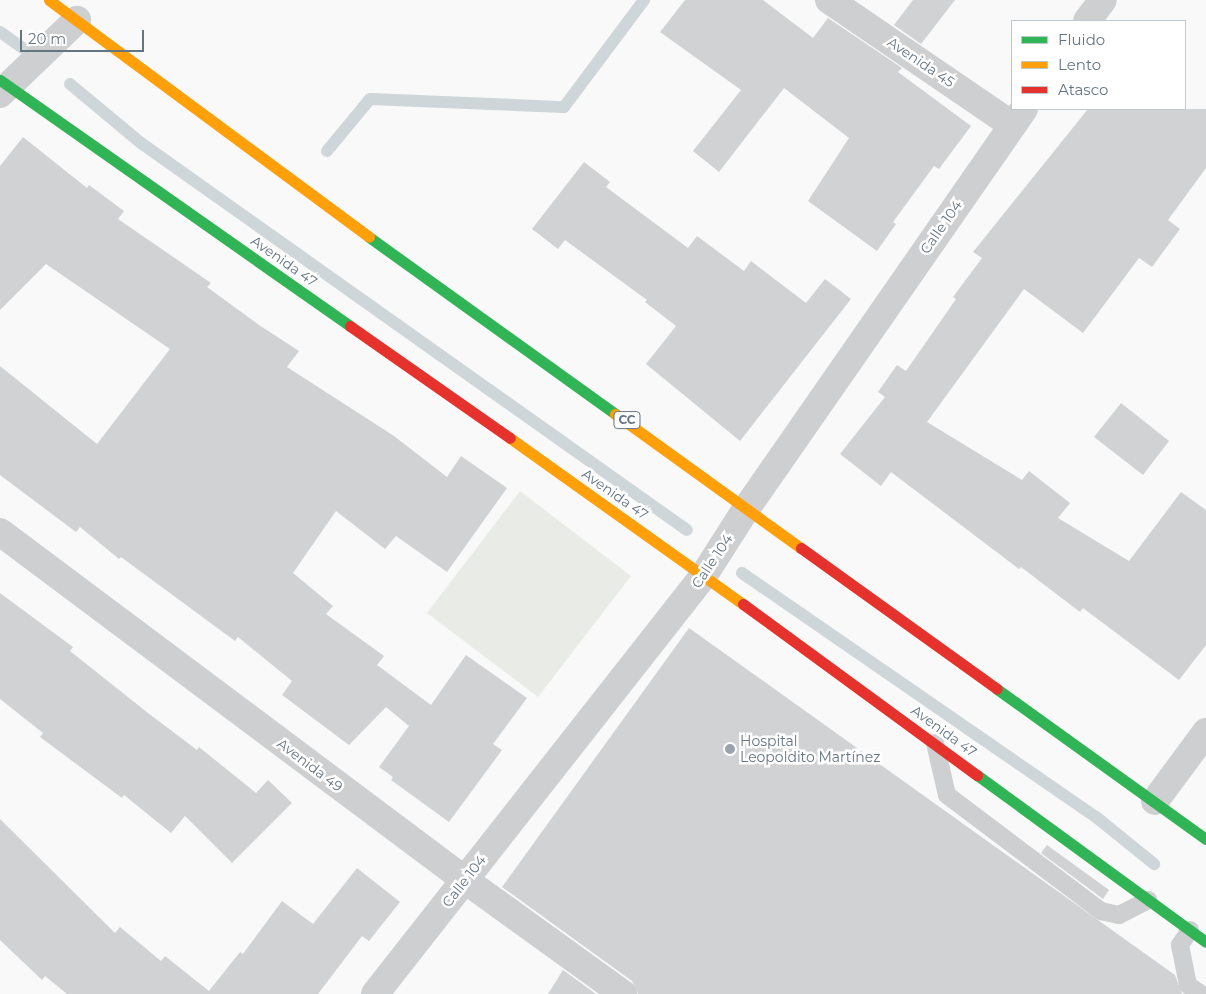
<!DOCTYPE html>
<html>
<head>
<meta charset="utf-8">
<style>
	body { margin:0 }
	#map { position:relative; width:1206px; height:994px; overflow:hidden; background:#f9f9f9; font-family:Montserrat,sans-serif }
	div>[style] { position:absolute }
	.green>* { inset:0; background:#e8ebe6 }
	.stream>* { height:12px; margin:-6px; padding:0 6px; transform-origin:6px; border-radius:6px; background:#ced6d9 }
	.building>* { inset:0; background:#d0d2d3 }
	.lane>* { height:18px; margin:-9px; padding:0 9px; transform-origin:9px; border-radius:9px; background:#cecfd0 }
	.street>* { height:28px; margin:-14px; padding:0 14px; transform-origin:14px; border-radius:14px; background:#cecfd0 }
	.fast>* { height:11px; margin:-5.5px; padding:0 5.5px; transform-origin:5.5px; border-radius:5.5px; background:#30b455 }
	.slow>* { height:11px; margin:-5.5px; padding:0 5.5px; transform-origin:5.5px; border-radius:5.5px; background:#ff9f0a }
	.jam>* { height:11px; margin:-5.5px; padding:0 5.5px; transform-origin:5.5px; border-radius:5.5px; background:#e5322d }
	.dots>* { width:14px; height:14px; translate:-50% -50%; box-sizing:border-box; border:2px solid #fff; border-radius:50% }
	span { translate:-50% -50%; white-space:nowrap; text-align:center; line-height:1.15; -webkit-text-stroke:5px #fff; paint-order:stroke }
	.shield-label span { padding:1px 4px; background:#fff; border:1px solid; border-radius:4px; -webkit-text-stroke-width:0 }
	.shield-label { font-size:12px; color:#657683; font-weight:700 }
	.street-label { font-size:14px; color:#657683 }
	.poi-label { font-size:14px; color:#657683 }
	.left { translate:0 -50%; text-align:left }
	.legend { position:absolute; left:1011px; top:20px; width:175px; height:90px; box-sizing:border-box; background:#fff; border:1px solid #c1c8cd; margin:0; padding:6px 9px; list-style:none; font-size:15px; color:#657683 }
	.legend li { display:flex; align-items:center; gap:10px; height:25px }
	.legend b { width:25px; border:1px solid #c1c8cd }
	.scale { position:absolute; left:20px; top:30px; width:124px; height:22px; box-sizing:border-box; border:2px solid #657683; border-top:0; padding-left:6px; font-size:15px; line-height:18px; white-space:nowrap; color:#657683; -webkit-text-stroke:4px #fff; paint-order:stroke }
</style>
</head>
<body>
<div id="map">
	<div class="green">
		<i style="clip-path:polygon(520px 491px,631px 576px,538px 697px,427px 613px)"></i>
	</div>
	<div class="stream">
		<i style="left:0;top:32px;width:28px;rotate:35deg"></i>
		<i style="left:70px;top:84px;width:92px;rotate:39.7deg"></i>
		<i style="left:141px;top:143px;width:669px;rotate:35.33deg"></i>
		<i style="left:327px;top:151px;width:67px;rotate:-50.4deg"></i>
		<i style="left:370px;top:99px;width:194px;rotate:2.4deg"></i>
		<i style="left:564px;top:107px;width:134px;rotate:-53.2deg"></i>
		<i style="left:742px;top:573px;width:430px;rotate:34.6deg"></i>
		<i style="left:1096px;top:817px;width:75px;rotate:39deg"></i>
	</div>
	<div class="building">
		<i style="clip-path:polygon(685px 0,763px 0,813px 38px,828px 18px,902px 68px,898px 72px,971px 126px,939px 169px,934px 166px,893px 222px,896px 224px,877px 251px,808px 201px,849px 138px,784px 88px,719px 172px,693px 151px,741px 90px,660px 32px)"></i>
		<i style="clip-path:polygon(913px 0,955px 0,921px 44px,894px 25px)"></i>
		<i style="clip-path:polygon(1088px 109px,1206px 109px,1206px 168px,1168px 220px,1180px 229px,1152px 267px,1139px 258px,1083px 333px,1024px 289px,927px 422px,1022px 480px,1029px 471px,1070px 503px,1058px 518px,1129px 561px,1181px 492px,1206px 510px,1206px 645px,1179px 680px,1083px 608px,1080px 612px,1021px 567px,1019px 569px,891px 472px,881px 486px,840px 454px,885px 397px,878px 392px,897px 365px,906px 371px,956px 299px,953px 297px,982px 258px,973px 252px)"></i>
		<i style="clip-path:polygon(23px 137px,87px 188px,89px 185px,124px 211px,118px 219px,211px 283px,207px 287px,259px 325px,299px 351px,287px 367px,394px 436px,447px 477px,461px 456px,507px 488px,447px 572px,396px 536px,385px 549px,336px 511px,293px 573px,333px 606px,326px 614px,384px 656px,377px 665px,431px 705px,466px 655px,527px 698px,493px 744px,502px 750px,449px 822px,391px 780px,393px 777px,379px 767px,409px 726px,386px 707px,349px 745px,282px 695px,292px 681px,238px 637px,235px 641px,121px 557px,119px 559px,80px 527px,76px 532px,0 475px,0 366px,97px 444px,170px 349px,46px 264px,0 310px,0 166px)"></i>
		<i style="clip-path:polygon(584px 162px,610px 182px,606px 187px,688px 248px,697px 236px,744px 271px,751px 261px,806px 303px,825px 279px,851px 299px,740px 441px,646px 364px,676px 326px,645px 302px,647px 300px,565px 240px,558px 249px,532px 229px)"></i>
		<i style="clip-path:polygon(1121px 403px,1169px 441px,1143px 475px,1094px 437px)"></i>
		<i style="clip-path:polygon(0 593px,73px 647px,70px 651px,148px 713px,197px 750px,199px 747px,256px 793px,268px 780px,292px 803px,232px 863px,185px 816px,171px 833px,124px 795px,122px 798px,40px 737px,43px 733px,0 699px)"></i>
		<i style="clip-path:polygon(689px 628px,1175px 975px,1182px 994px,638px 994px,632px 981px,502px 887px)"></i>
		<i style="clip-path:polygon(0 819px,115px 933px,120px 927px,161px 961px,165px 956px,209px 991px,240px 952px,243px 954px,282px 901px,313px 924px,357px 868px,400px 902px,369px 941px,362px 936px,318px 994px,67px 994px,45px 976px,42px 980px,0 940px)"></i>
		<i style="clip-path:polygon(1047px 845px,1109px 890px,1103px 899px,1041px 853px)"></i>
		<i style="clip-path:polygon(563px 970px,596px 994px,548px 994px)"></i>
	</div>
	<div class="lane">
		<i style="left:935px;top:743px;width:53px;rotate:77deg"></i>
		<i style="left:947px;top:795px;width:193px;rotate:37deg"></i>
		<i style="left:1101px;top:911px;width:18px;rotate:13deg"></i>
		<i style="left:1119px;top:915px;width:33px;rotate:-27deg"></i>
		<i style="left:1190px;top:930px;width:18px;rotate:124deg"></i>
		<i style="left:1180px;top:945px;width:41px;rotate:78.7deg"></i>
		<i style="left:1188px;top:985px;width:16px;rotate:35deg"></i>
	</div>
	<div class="street">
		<i style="left:829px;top:0;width:222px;rotate:34.3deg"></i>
		<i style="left:1087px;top:21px;width:26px;rotate:-53deg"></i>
		<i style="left:0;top:94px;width:107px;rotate:-43.9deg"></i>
		<i style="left:0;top:532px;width:581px;rotate:36.81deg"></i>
		<i style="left:465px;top:880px;width:195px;rotate:35.8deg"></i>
		<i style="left:1155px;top:801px;width:86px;rotate:-53.5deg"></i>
		<i style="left:375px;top:994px;width:533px;rotate:-51.86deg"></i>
		<i style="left:704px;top:575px;width:78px;rotate:-57.5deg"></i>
		<i style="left:746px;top:509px;width:487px;rotate:-55.2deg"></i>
	</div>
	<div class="fast">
		<i style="left:0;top:80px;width:428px;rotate:35.1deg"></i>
		<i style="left:369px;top:237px;width:303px;rotate:35.7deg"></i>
		<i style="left:997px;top:689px;width:257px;rotate:35.7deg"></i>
		<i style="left:977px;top:775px;width:283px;rotate:36.1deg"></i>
	</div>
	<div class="slow">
		<i style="left:49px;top:0;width:398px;rotate:36.5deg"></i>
		<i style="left:615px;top:414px;width:229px;rotate:35.8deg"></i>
		<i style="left:510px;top:438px;width:286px;rotate:35.5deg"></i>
	</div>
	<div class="jam">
		<i style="left:350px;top:326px;width:195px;rotate:35deg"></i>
		<i style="left:801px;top:548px;width:241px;rotate:35.7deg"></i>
		<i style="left:743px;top:604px;width:290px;rotate:36.2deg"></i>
	</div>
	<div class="dots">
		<i style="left:730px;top:749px;background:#99a4ac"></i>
	</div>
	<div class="shield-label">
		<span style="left:627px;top:420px">CC</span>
	</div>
	<div class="street-label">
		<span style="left:921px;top:62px;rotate:34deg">Avenida 45</span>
		<span style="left:941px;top:227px;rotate:-55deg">Calle 104</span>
		<span style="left:284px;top:261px;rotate:35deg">Avenida 47</span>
		<span style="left:615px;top:494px;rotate:35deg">Avenida 47</span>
		<span style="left:712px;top:561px;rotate:-56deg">Calle 104</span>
		<span style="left:944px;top:731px;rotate:36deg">Avenida 47</span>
		<span style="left:310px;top:765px;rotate:37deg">Avenida 49</span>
		<span style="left:464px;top:881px;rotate:-52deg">Calle 104</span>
	</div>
	<div class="poi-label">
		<span class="left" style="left:740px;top:749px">Hospital<br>Leopoldito Martínez</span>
	</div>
	<ul class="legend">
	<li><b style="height:6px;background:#30b455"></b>Fluido</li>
	<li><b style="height:6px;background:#ff9f0a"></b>Lento</li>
	<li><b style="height:6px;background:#e5322d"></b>Atasco</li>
	</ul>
	<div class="scale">20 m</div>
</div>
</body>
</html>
